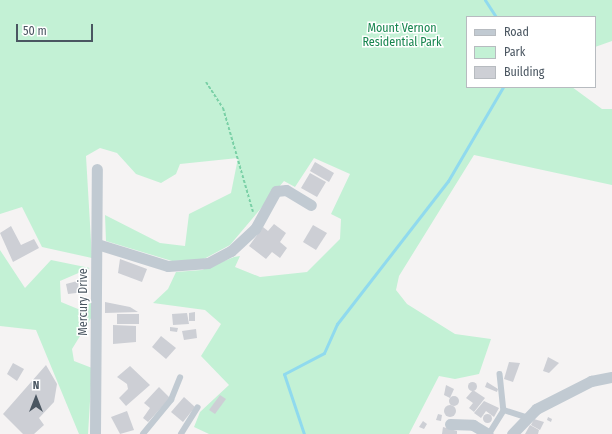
<!DOCTYPE html>
<html>
<head>
<meta charset="utf-8">
<style>
	body { margin:0 }
	#map { position:relative; width:612px; height:434px; overflow:hidden; background:#f5f3f3; font-family:"Fira Sans Condensed",sans-serif }
	div>[style] { position:absolute }
	.green>* { inset:0; background:#c3f1d5 }
	.stream>* { height:3px; margin:-1.5px; padding:0 1.5px; transform-origin:1.5px; border-radius:1.5px; background:#90daee }
	.building>* { inset:0; background:#cdcfd5 }
	.round { border-radius:50% }
	.path>* { height:2px; margin-top:-1px; transform-origin:0; background:repeating-linear-gradient(90deg,#7ad0a6 0 3px,transparent 0 5px) }
	.lane>* { height:5.5px; margin:-2.75px; padding:0 2.75px; transform-origin:2.75px; border-radius:2.75px; background:#c1cad2 }
	.street>* { height:11px; margin:-5.5px; padding:0 5.5px; transform-origin:5.5px; border-radius:5.5px; background:#c1cad2 }
	span { translate:-50% -50%; white-space:nowrap; text-align:center; line-height:1.15; -webkit-text-stroke:3px #fff; paint-order:stroke }
	.park-label { font-size:12px; color:#17864f }
	.street-label { font-size:12px; color:#4a5661 }
	.legend { position:absolute; left:466px; top:16px; width:130px; height:72px; box-sizing:border-box; background:#fff; border:1px solid #b7bbc0; margin:0; padding:5px 7px; list-style:none; font-size:12px; color:#4a5661 }
	.legend li { display:flex; align-items:center; gap:8px; height:20px }
	.legend b { width:20px; border:1px solid #b7bbc0 }
	.north { position:absolute; left:16px; top:378px; width:40px; height:40px; -webkit-text-stroke:3px #fff; paint-order:stroke; rotate:0deg; font-size:11px; font-weight:700; line-height:16px; text-align:center; color:#4a5661 }
	.north::after { content:''; display:block; margin:auto; width:14px; height:18px; background:#4a5661; clip-path:polygon(50% 0,100% 100%,50% 72%,0 100%) }
	.scale { position:absolute; left:16px; top:24px; width:77px; height:18px; box-sizing:border-box; border:2px solid #4a5661; border-top:0; padding-left:5px; font-size:12px; line-height:14px; white-space:nowrap; color:#4a5661; -webkit-text-stroke:3px #fff; paint-order:stroke }
</style>
</head>
<body>
<div id="map">
	<div class="green">
		<i style="clip-path:polygon(0 0,612px 0,612px 41px,595px 47px,595px 17px,467px 17px,467px 87px,572px 87px,602px 109px,612px 109px,612px 185px,474px 155px,399px 276px,396px 290px,407px 304px,455px 334px,491px 339px,479px 374px,455px 379px,439px 376px,409px 434px,209px 434px,194px 427px,200px 412px,229px 385px,201px 356px,221px 324px,205px 310px,153px 303px,168px 289px,176px 272px,202px 270px,234px 257px,240px 256px,235px 267px,260px 277px,307px 272px,340px 239px,341px 219px,331px 214px,350px 174px,314px 158px,295px 187px,284px 181px,230px 245px,202px 260px,172px 261px,106px 241px,105px 215px,160px 243px,185px 246px,189px 214px,231px 193px,238px 158px,180px 164px,176px 174px,161px 183px,136px 174px,117px 153px,100px 148px,86px 156px,92px 258px,42px 247px,22px 207px,0 214px)"></i>
		<i style="clip-path:polygon(0 250px,25px 288px,51px 260px,90px 268px,60px 281px,61px 302px,78px 309px,91px 303px,93px 315px,72px 349px,74px 361px,92px 368px,88px 434px,79px 434px,36px 330px,0 326px)"></i>
	</div>
	<div class="stream">
		<i style="left:485px;top:0;width:20px;rotate:57deg"></i>
		<i style="left:304px;top:434px;width:63px;rotate:-108.4deg"></i>
		<i style="left:284px;top:374px;width:45px;rotate:-27.7deg"></i>
		<i style="left:324px;top:353px;width:32px;rotate:-66deg"></i>
		<i style="left:337px;top:324px;width:181px;rotate:-52.2deg"></i>
		<i style="left:448px;top:181px;width:109px;rotate:-59.7deg"></i>
	</div>
	<div class="building">
		<i style="clip-path:polygon(315px 162px,334px 173px,329px 182px,310px 171px)"></i>
		<i style="clip-path:polygon(310px 173px,326px 182px,317px 197px,301px 188px)"></i>
		<i style="clip-path:polygon(274px 224px,286px 233px,280px 242px,287px 248px,280px 258px,272px 252px,266px 259px,249px 246px,263px 227px,268px 231px)"></i>
		<i style="clip-path:polygon(313px 225px,327px 233px,316px 250px,303px 242px)"></i>
		<i style="clip-path:polygon(11px 226px,21px 245px,34px 239px,39px 248px,13px 262px,0 233px)"></i>
		<i style="clip-path:polygon(120px 259px,147px 269px,142px 282px,118px 273px)"></i>
		<i style="clip-path:polygon(81px 280px,84px 292px,68px 294px,66px 284px)"></i>
		<i style="clip-path:polygon(105px 302px,130px 307px,138px 312px,105px 313px)"></i>
		<i style="clip-path:polygon(195px 312px,195px 321px,189px 321px,189px 313px)"></i>
		<i style="clip-path:polygon(187px 313px,189px 324px,173px 325px,172px 314px)"></i>
		<i style="clip-path:polygon(117px 314px,139px 314px,139px 324px,117px 324px)"></i>
		<i style="clip-path:polygon(113px 325px,136px 326px,136px 342px,113px 344px)"></i>
		<i style="clip-path:polygon(170px 327px,178px 328px,177px 332px,170px 331px)"></i>
		<i style="clip-path:polygon(196px 329px,197px 338px,184px 340px,182px 331px)"></i>
		<i style="clip-path:polygon(161px 336px,176px 348px,166px 359px,152px 347px)"></i>
		<i style="clip-path:polygon(548px 357px,559px 363px,549px 373px,543px 371px)"></i>
		<i style="clip-path:polygon(509px 362px,520px 363px,513px 382px,504px 379px)"></i>
		<i style="clip-path:polygon(13px 363px,24px 369px,17px 381px,7px 374px)"></i>
		<i style="clip-path:polygon(46px 365px,57px 384px,54px 402px,39px 418px,44px 425px,34px 434px,23px 434px,3px 414px)"></i>
		<i style="clip-path:polygon(130px 366px,150px 385px,126px 406px,119px 398px,128px 389px,127px 384px,117px 377px)"></i>
		<i class="round" style="left:467.5px;top:381.5px;width:9px;height:9px"></i>
		<i style="clip-path:polygon(487px 382px,498px 389px,497px 392px,485px 387px)"></i>
		<i style="clip-path:polygon(446px 385px,454px 389px,450px 398px,444px 395px)"></i>
		<i style="clip-path:polygon(159px 387px,170px 398px,148px 422px,143px 418px,150px 408px,144px 403px)"></i>
		<i style="clip-path:polygon(473px 390px,485px 398px,474px 412px,469px 408px,473px 403px,466px 398px)"></i>
		<i style="clip-path:polygon(220px 395px,226px 399px,215px 414px,209px 410px)"></i>
		<i class="round" style="left:449px;top:396px;width:10px;height:10px"></i>
		<i style="clip-path:polygon(184px 397px,195px 407px,183px 422px,171px 412px)"></i>
		<i style="clip-path:polygon(484px 401px,499px 408px,494px 417px,486px 411px,481px 418px,474px 413px)"></i>
		<i class="round" style="left:444px;top:405px;width:12px;height:12px"></i>
		<i style="clip-path:polygon(127px 411px,134px 430px,120px 434px,111px 417px)"></i>
		<i class="round" style="left:482.5px;top:413.5px;width:9px;height:9px"></i>
		<i style="clip-path:polygon(438px 414px,442px 415px,441px 421px,436px 420px)"></i>
		<i style="clip-path:polygon(548px 417px,552px 419px,551px 422px,547px 420px)"></i>
		<i style="clip-path:polygon(534px 419px,544px 422px,540px 430px,531px 425px)"></i>
		<i style="clip-path:polygon(423px 421px,427px 424px,424px 429px,419px 427px)"></i>
		<i style="clip-path:polygon(530px 425px,539px 430px,538px 434px,525px 434px)"></i>
		<i style="clip-path:polygon(443px 427px,457px 431px,457px 434px,442px 434px)"></i>
	</div>
	<div class="path">
		<i style="left:206px;top:82px;width:31px;rotate:57deg"></i>
		<i style="left:223px;top:108px;width:108px;rotate:73.9deg"></i>
	</div>
	<div class="lane">
		<i style="left:500px;top:374px;width:36px;rotate:84deg"></i>
		<i style="left:143px;top:434px;width:44px;rotate:-50.5deg"></i>
		<i style="left:171px;top:400px;width:24px;rotate:-68deg"></i>
		<i style="left:181px;top:434px;width:31px;rotate:-58deg"></i>
		<i style="left:489px;top:434px;width:28px;rotate:-58deg"></i>
		<i style="left:504px;top:410px;width:22px;rotate:18deg"></i>
	</div>
	<div class="street">
		<i style="left:97px;top:244px;width:74px;rotate:17.2deg"></i>
		<i style="left:168px;top:266px;width:40px;rotate:-4.3deg"></i>
		<i style="left:208px;top:263px;width:26px;rotate:-28deg"></i>
		<i style="left:231px;top:251px;width:33px;rotate:-43deg"></i>
		<i style="left:255px;top:229px;width:43px;rotate:-61.1deg"></i>
		<i style="left:276px;top:191px;width:10px;rotate:-6deg"></i>
		<i style="left:286px;top:190px;width:29px;rotate:31deg"></i>
		<i style="left:450px;top:424px;width:23px;rotate:2deg"></i>
		<i style="left:473px;top:425px;width:17px;rotate:31deg"></i>
		<i style="left:95px;top:434px;width:265px;rotate:-89.6deg"></i>
		<i style="left:512px;top:434px;width:35px;rotate:-46deg"></i>
		<i style="left:536px;top:409px;width:62px;rotate:-27deg"></i>
		<i style="left:591px;top:381px;width:21px;rotate:-11deg"></i>
	</div>
	<div class="park-label">
		<span style="left:402px;top:36px">Mount Vernon<br>Residential Park</span>
	</div>
	<div class="street-label">
		<span style="left:84px;top:302px;rotate:-90deg">Mercury Drive</span>
	</div>
	<ul class="legend">
	<li><b style="height:5px;background:#c1cad2"></b>Road</li>
	<li><b style="height:11px;background:#c3f1d5"></b>Park</li>
	<li><b style="height:11px;background:#cdcfd5"></b>Building</li>
	</ul>
	<div class="north">N</div>
	<div class="scale">50 m</div>
</div>
</body>
</html>
